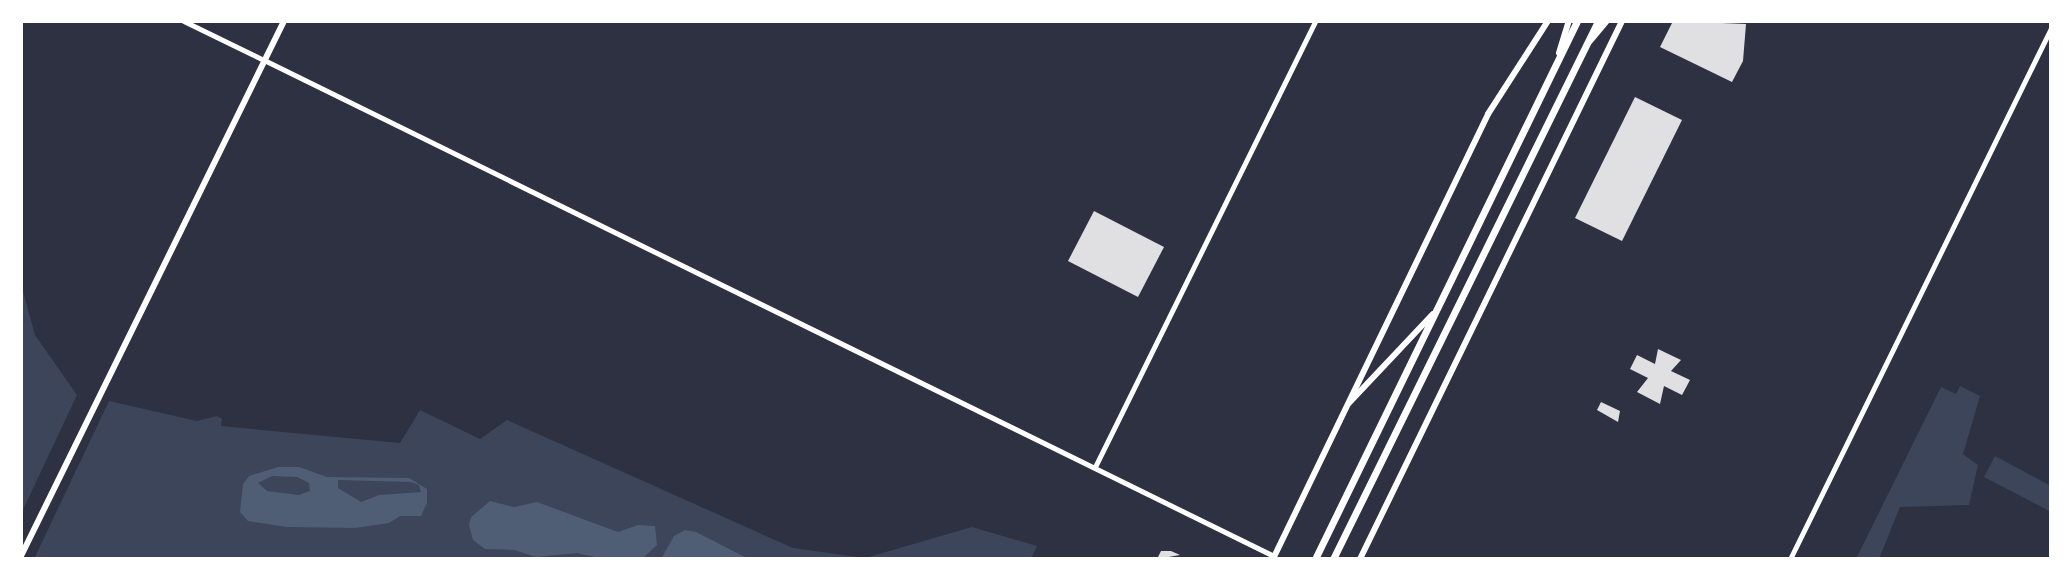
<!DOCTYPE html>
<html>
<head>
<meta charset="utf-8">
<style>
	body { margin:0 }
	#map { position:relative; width:2072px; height:580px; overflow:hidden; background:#2d3142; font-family:"Work Sans",sans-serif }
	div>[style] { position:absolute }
	.green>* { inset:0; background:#3c4559 }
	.water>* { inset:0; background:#4f5d75 }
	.building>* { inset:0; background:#e0e0e3 }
	.minor>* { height:4.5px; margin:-2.25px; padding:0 2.25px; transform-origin:2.25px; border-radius:2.25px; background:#fff }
	.tertiary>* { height:5px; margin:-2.5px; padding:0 2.5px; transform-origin:2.5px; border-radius:2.5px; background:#fff }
	.secondary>* { height:6px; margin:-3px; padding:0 3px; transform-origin:3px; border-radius:3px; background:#fff }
	.primary>* { height:7px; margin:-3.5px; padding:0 3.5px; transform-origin:3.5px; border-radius:3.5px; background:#fff }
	span { translate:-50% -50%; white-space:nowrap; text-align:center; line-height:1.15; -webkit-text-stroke:5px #fff; paint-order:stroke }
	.frame { position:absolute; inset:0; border:23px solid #fff; pointer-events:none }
</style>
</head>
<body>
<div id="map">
	<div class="green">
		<i style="clip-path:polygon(21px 284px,35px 335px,77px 395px,21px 514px)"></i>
		<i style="clip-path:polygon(1960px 386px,1980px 396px,1963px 454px,1978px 465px,1969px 505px,1900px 507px,1879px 559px,1856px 559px,1941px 387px,1956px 394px)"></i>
		<i style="clip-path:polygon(109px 401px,197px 421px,217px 416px,222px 419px,221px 426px,400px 443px,420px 410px,480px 439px,507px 420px,793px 548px,865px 558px,972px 527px,1037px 546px,1031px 559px,34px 559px)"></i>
		<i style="clip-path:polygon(1995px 456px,2051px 486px,2051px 512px,1984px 477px)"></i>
	</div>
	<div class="water">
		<i style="clip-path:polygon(evenodd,278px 467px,299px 467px,327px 477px,409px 478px,427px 489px,427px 503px,421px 516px,400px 516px,389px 523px,355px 528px,287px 527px,248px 521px,240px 512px,243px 484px,249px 476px,278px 467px,272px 476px,297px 477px,309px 483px,310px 491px,299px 495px,267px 491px,258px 483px,272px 476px,278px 467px,338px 480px,411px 482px,419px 485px,421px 492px,379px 495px,361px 502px,338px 488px,338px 480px)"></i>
		<i style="clip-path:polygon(490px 501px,514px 507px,537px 502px,618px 532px,638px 525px,655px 526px,657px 545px,642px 559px,604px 559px,576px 553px,536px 557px,514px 550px,485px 549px,473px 540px,469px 525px,471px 517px)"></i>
		<i style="clip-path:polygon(685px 530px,696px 532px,749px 559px,661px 559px,674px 536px)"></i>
	</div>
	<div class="building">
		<i style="clip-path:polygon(1673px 21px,1746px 24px,1743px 61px,1732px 82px,1660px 47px)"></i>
		<i style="clip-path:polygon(1635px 97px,1682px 120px,1622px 241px,1575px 218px)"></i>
		<i style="clip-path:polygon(1094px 211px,1164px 247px,1138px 297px,1068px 261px)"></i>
		<i style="clip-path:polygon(1658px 349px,1681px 360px,1671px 371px,1690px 380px,1682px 395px,1664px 386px,1660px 404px,1637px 392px,1648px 378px,1630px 369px,1637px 355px,1655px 364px)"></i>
		<i style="clip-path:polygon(1601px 402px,1620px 411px,1618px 422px,1597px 410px)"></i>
		<i style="clip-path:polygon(1161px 551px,1171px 551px,1180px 555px,1157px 559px)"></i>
	</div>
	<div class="minor">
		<i style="left:184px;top:21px;width:89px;rotate:26deg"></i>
		<i style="left:1096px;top:465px;width:495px;rotate:-63.7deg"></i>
	</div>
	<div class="tertiary">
		<i style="left:264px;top:60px;width:1125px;rotate:26.16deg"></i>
		<i style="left:1790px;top:559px;width:592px;rotate:-63.82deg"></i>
	</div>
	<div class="secondary">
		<i style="left:1590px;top:41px;width:26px;rotate:-50deg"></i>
		<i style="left:1559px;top:53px;width:34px;rotate:-73deg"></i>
		<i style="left:1349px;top:403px;width:122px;rotate:-46.7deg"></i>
		<i style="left:21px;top:556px;width:596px;rotate:-63.82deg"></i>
		<i style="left:1273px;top:559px;width:494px;rotate:-64.2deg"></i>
		<i style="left:1488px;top:114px;width:111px;rotate:-57.2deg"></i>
		<i style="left:1360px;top:559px;width:598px;rotate:-64.03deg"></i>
	</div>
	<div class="primary">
		<i style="left:1315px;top:559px;width:598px;rotate:-64.03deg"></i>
		<i style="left:1333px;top:559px;width:600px;rotate:-63.78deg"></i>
	</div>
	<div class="frame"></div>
</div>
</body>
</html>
